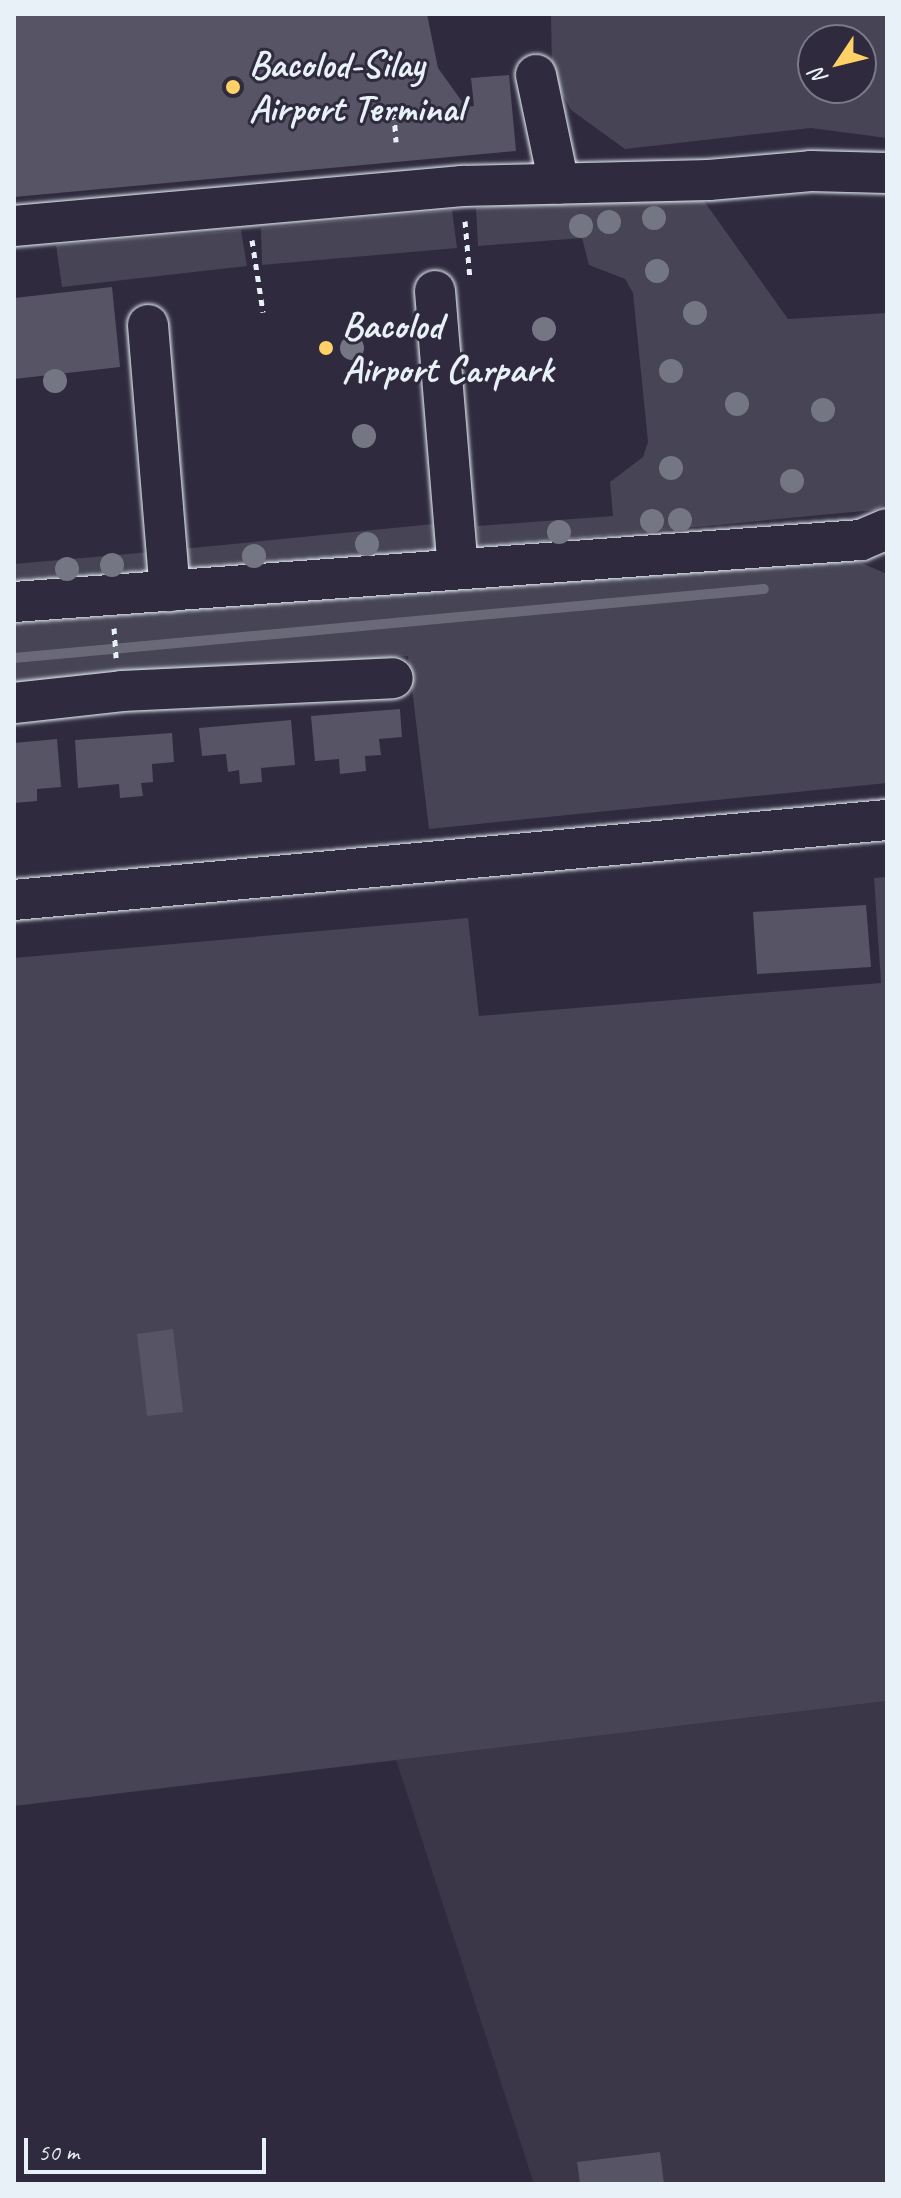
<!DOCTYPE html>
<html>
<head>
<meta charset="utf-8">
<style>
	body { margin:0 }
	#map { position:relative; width:901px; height:2198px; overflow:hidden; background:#2f2a3d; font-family:Caveat,sans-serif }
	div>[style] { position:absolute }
	.built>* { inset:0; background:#3b3749 }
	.green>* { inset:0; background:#464455 }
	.stream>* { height:10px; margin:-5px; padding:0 5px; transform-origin:5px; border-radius:5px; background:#696978 }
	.building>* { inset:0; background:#575565 }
	.path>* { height:5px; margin-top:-2.5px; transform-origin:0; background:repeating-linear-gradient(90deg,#e8f1f8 0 6px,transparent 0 12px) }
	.roads { filter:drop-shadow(0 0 2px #e8f1f8) drop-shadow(0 0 2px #e8f1f8) }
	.minor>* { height:40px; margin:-20px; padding:0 20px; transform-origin:20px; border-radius:20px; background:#2f2a3d }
	.trees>* { width:24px; height:24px; margin:-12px; border-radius:50%; background:#757684 }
	.dots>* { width:22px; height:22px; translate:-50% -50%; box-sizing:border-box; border:4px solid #2f2a3d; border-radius:50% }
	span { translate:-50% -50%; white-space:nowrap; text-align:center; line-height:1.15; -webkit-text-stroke:6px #2f2a3d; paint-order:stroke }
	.poi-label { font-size:38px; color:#e8f1f8; font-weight:700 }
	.left { translate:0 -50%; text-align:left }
	.frame { position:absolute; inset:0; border:16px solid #e8f1f8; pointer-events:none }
	.north { position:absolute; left:797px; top:24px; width:80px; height:80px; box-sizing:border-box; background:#2f2a3d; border:2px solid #797a88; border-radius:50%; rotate:235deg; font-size:22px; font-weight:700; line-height:32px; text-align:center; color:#e8f1f8 }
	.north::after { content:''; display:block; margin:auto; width:28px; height:36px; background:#ffd166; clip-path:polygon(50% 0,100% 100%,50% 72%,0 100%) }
	.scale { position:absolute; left:24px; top:2138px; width:242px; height:36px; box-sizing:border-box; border:4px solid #e8f1f8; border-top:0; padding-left:10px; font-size:24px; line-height:28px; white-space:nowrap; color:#e8f1f8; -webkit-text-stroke:6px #2f2a3d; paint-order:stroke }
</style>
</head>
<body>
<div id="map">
	<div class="built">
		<i style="clip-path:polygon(887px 1701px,887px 2184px,534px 2184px,396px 1760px)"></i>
	</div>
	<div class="green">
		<i style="clip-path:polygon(evenodd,551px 14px,887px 14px,887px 138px,811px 128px,625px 149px,571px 110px,552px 74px,551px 14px,813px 40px,861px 40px,861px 88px,813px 88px,813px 40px)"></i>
		<i style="clip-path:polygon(694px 187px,788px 319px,887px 313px,887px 503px,875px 510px,480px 547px,477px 526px,613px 516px,610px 482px,643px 457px,648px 442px,633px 293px,625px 279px,589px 265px,582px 238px,478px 246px,476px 208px)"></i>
		<i style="clip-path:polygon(452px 210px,457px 248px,262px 265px,261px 228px)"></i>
		<i style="clip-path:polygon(241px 230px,247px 266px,62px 287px,56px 245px)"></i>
		<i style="clip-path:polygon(444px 523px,446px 550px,185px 572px,182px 549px)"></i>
		<i style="clip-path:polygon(150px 552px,151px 574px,14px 585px,14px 564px)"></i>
		<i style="clip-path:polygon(843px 555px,887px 574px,887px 783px,429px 829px,408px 656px,14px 684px,14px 624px)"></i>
		<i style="clip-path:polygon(887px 877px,887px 1701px,14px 1806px,14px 958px,468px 918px,479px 1016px,881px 983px,874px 878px)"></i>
	</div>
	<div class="stream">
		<i style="left:14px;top:658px;width:753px;rotate:-5.26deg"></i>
	</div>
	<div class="building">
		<i style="clip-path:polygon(14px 14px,427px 14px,438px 68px,466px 107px,474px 106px,471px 78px,509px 75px,516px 151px,14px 197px)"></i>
		<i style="clip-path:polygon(112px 287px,120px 367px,14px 379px,14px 298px)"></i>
		<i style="clip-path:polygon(400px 709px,402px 737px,379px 739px,381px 755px,365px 756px,366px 771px,340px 774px,339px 759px,315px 761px,311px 716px)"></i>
		<i style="clip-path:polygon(291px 720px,295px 765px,261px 768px,262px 782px,240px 784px,239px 770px,228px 772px,226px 754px,202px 756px,199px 728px)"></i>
		<i style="clip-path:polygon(172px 733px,174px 762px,152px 764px,153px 782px,141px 783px,143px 796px,120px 798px,119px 784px,78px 788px,75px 740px)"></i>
		<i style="clip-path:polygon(57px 739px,61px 787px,37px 789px,37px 801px,14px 803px,14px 743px)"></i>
		<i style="clip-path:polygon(866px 905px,871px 967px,757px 974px,753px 912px)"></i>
		<i style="clip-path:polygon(173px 1329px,183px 1412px,147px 1416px,137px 1334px)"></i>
		<i style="clip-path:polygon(660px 2152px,664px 2184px,580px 2184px,577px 2162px)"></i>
	</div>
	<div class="path">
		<i style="left:394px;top:113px;width:29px;rotate:86deg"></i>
		<i style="left:465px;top:221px;width:58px;rotate:85.1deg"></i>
		<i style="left:252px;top:240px;width:73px;rotate:81.3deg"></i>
		<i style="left:114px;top:628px;width:30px;rotate:86deg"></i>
	</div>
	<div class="roads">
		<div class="minor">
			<i style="left:536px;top:75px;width:111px;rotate:78.1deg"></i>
			<i style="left:14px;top:226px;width:450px;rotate:-5.1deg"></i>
			<i style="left:462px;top:186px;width:247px;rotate:-1.4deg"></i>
			<i style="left:709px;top:180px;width:102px;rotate:-5deg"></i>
			<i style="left:811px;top:171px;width:76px;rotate:1.5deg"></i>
			<i style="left:435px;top:291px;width:279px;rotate:85.3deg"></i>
			<i style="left:148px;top:325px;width:267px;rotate:85.3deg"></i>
			<i style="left:14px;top:602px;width:849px;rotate:-4.19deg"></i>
			<i style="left:861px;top:540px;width:28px;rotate:-23deg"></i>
			<i style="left:14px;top:703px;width:109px;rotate:-6.3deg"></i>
			<i style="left:122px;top:691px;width:271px;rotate:-2.7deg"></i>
			<i style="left:14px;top:900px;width:877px;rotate:-5.24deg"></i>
		</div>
	</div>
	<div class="trees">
		<i style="left:654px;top:218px"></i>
		<i style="left:609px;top:222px"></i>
		<i style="left:581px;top:226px"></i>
		<i style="left:657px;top:271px"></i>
		<i style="left:695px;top:313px"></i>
		<i style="left:544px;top:329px"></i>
		<i style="left:352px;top:348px"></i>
		<i style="left:671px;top:371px"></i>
		<i style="left:55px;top:381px"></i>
		<i style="left:737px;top:404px"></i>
		<i style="left:823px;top:410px"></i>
		<i style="left:364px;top:436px"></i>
		<i style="left:671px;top:468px"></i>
		<i style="left:792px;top:481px"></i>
		<i style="left:680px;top:520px"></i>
		<i style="left:652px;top:521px"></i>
		<i style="left:559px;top:532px"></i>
		<i style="left:367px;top:544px"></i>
		<i style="left:254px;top:556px"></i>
		<i style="left:112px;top:565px"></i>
		<i style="left:67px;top:569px"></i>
	</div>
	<div class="dots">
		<i style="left:233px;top:87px;background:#ffd166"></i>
		<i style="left:326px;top:348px;background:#ffd166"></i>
	</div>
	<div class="poi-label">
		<span class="left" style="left:249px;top:87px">Bacolod-Silay<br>Airport Terminal</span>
		<span class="left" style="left:342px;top:348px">Bacolod<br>Airport Carpark</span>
	</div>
	<div class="frame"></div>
	<div class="north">N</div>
	<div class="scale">50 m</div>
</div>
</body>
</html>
